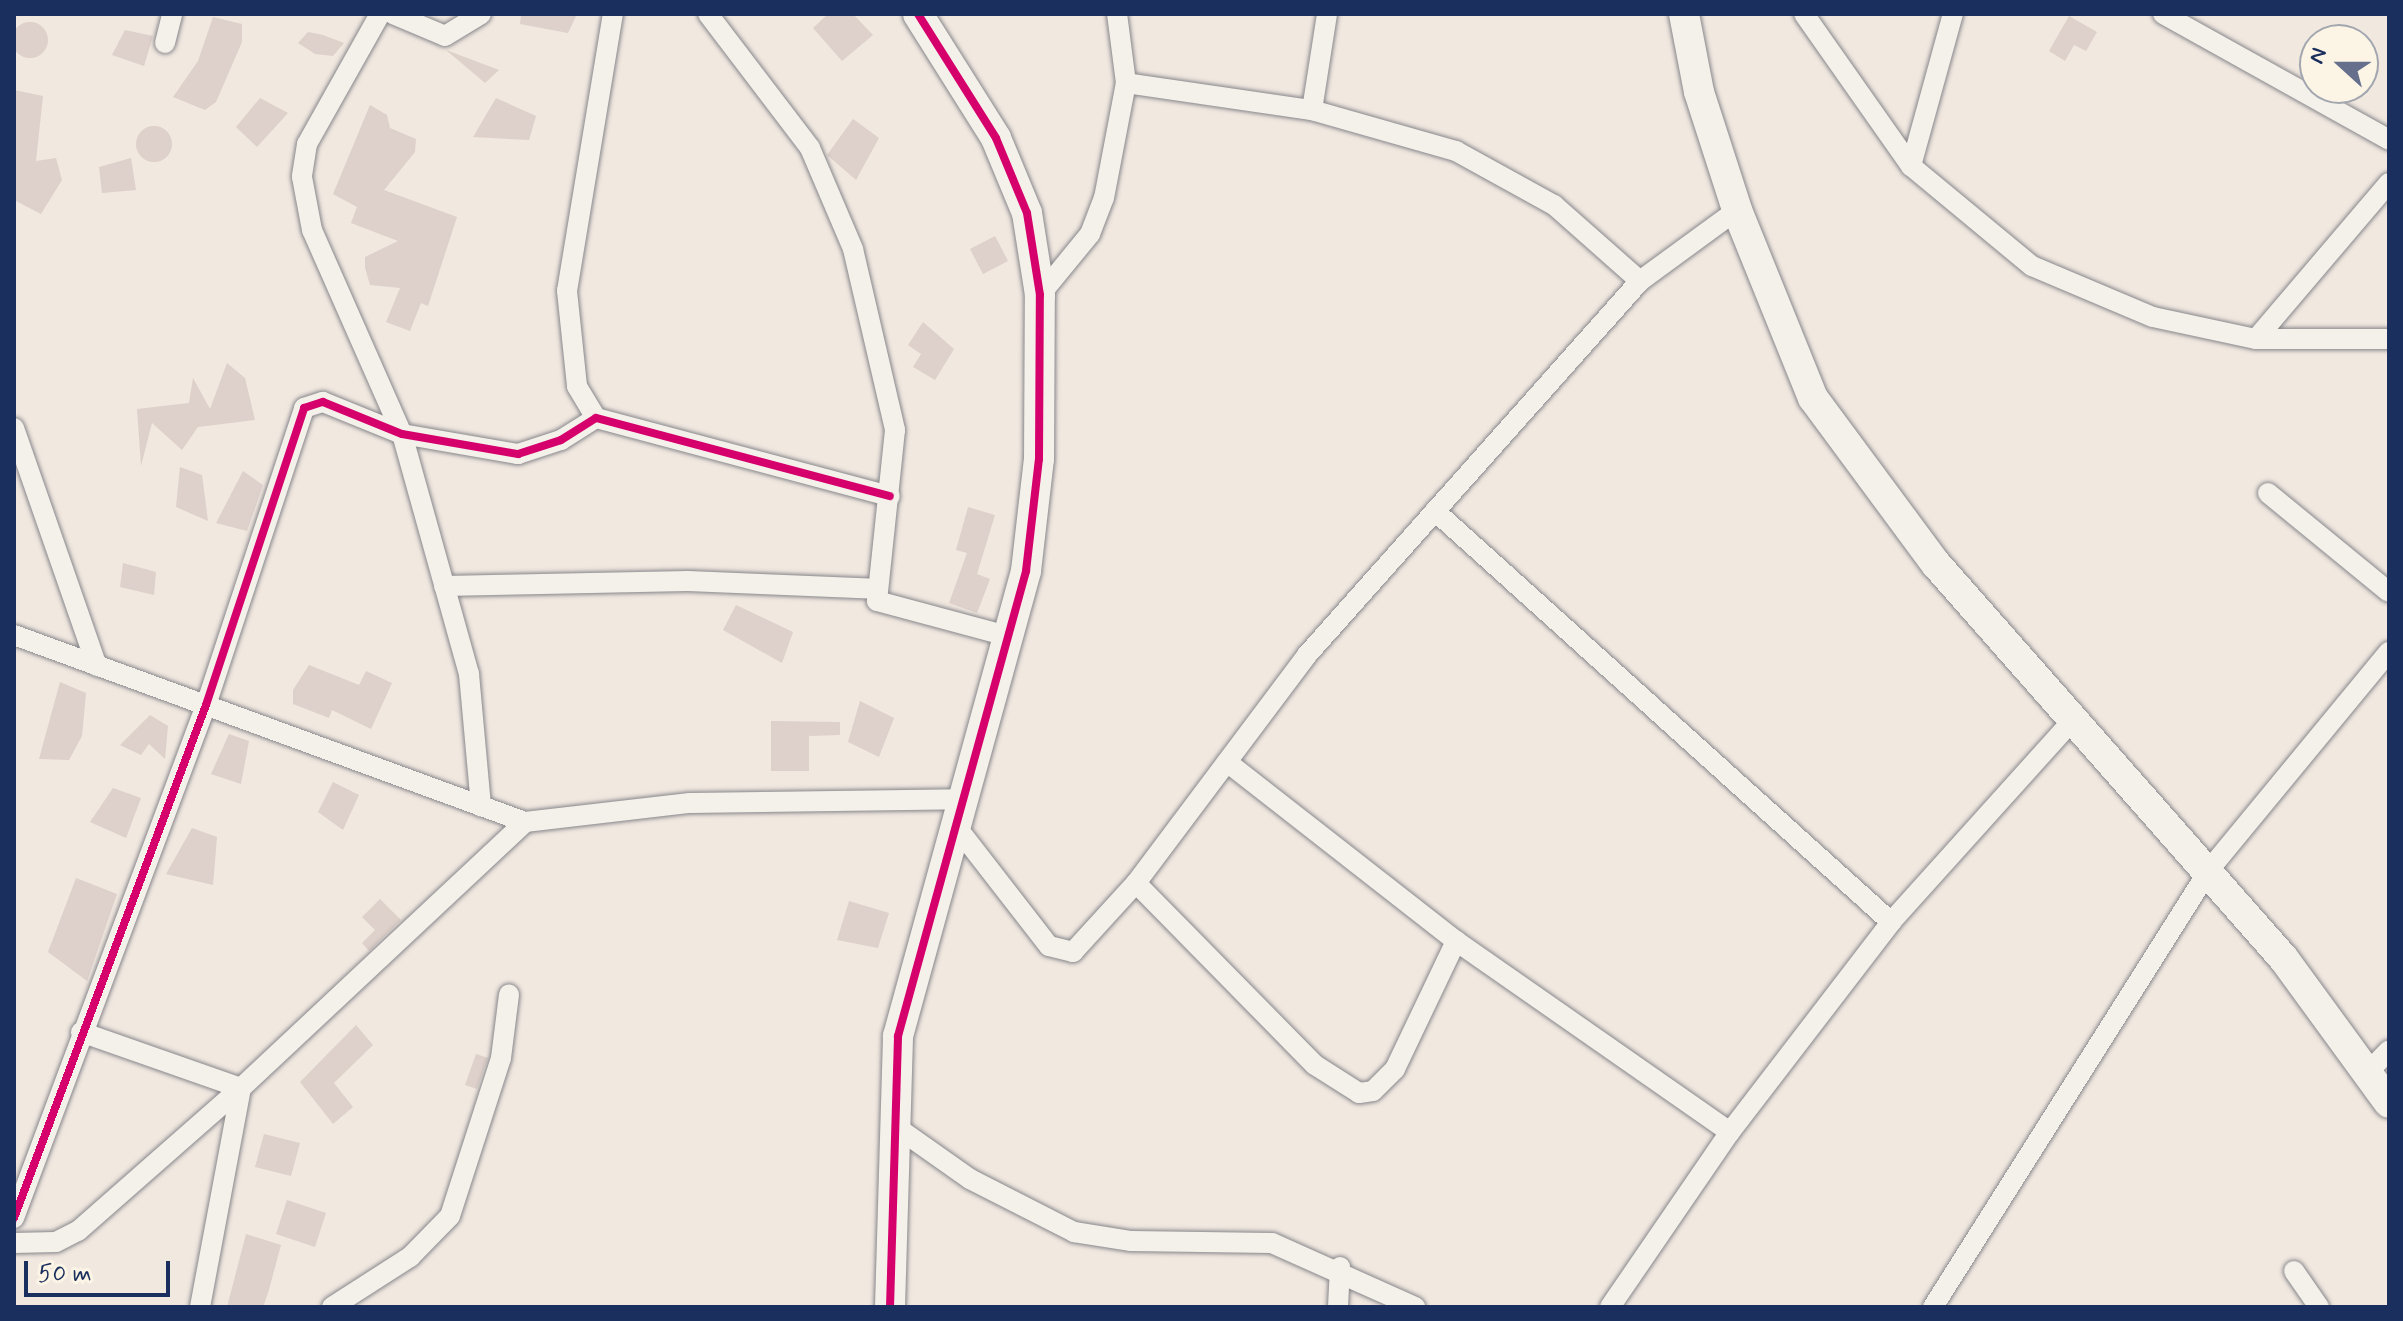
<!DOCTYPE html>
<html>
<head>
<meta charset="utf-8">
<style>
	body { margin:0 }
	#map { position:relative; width:2403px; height:1321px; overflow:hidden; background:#f1e8e0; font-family:Mynerve,sans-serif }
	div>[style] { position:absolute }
	.building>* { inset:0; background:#ded0ca }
	.round { border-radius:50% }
	.roads { filter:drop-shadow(0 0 2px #87878c) drop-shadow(0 0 2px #87878c) }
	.street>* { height:20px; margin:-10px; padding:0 10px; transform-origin:10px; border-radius:10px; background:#f4f0ea }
	.secondary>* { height:30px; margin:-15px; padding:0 15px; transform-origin:15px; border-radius:15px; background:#f4f0ea }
	.cycleway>* { height:8px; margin:-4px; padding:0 4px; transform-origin:4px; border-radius:4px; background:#d6006c }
	span { translate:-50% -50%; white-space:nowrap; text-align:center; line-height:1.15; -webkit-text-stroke:6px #fcf5e5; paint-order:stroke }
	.frame { position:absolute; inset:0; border:16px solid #1b2f5e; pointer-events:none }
	.north { position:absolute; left:2299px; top:24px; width:80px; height:80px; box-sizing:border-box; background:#fcf5e5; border:2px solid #a2a6af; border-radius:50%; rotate:291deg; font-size:22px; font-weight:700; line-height:32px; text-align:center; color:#1b2f5e }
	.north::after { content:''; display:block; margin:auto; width:28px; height:36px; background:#66708c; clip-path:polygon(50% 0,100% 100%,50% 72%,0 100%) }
	.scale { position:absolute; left:24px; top:1261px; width:146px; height:36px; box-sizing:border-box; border:4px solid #1b2f5e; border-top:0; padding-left:10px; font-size:24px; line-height:28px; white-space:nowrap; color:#1b2f5e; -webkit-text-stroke:6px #fcf5e5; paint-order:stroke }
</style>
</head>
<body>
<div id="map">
	<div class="building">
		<i style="clip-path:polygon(521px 14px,577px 14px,568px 33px,520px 24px)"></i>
		<i style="clip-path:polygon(828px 14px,853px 14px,873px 35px,842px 61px,813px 28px)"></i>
		<i style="clip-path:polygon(2069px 16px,2097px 32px,2086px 51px,2074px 45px,2065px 61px,2049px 51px)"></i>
		<i style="clip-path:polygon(213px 17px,242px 24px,242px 42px,216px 102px,205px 110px,173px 97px,198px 61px)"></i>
		<i class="round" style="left:12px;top:22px;width:36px;height:36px"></i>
		<i style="clip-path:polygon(125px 30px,153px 36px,144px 66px,112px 55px)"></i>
		<i style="clip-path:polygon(308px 32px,323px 35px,344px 43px,333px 56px,315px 54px,298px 43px)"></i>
		<i style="clip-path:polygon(446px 50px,499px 70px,485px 83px)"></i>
		<i style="clip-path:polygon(14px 90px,43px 96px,36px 161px,56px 158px,62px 180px,41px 214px,14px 200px)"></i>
		<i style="clip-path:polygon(260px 98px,288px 113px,257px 147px,236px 127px)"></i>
		<i style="clip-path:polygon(496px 98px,536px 116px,529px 140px,473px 137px)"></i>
		<i style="clip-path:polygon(370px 105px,387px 115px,390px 128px,416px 139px,415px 152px,384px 190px,457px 217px,428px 306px,421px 303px,410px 331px,386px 322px,400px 288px,370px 285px,365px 268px,365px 257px,398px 241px,351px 223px,357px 207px,333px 194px)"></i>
		<i style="clip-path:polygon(853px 119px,879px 138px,856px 180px,827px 155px)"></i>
		<i class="round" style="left:136px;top:126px;width:36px;height:36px"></i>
		<i style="clip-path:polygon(131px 158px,136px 190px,102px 193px,99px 167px)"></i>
		<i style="clip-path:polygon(995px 236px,1008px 261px,983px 274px,970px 249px)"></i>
		<i style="clip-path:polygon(923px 322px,954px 349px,935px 380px,913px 367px,921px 354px,908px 345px)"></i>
		<i style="clip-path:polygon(227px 363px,245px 378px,255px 420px,198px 427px,182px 450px,152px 423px,141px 466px,137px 409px,189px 403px,193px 378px,210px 409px)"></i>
		<i style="clip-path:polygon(180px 467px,202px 475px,208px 521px,176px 507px)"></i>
		<i style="clip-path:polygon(243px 471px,263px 485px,247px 531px,216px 523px)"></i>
		<i style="clip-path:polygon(968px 507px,995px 515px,977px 574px,990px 579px,977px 613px,949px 603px,967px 553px,956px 550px)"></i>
		<i style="clip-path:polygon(123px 563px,156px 572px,154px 595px,120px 587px)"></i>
		<i style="clip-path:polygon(736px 605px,793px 632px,782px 663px,723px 630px)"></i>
		<i style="clip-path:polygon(309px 665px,359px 685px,366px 671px,392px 683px,371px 729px,332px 710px,329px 718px,293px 704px,293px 690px)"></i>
		<i style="clip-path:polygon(60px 682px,86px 693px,82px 736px,69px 760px,39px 759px)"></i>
		<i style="clip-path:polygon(860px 701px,894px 718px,879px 757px,848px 742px)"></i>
		<i style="clip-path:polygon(150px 715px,168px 726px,165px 759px,149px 744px,141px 755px,120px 745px)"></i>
		<i style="clip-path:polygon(771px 721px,840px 722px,840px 735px,809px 736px,809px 771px,771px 771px)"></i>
		<i style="clip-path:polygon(229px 734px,249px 741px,241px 784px,211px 774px)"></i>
		<i style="clip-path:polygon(333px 782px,359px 795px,343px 830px,318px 812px)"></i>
		<i style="clip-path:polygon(113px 788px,141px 798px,126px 838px,90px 822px)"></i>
		<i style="clip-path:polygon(192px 828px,217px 837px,213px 885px,166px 874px)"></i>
		<i style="clip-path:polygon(76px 878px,117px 894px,87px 981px,48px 952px)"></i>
		<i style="clip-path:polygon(380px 899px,401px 920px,369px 951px,362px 943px,375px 930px,362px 917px)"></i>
		<i style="clip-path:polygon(849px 901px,889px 913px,878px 948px,837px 940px)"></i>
		<i style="clip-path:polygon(356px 1025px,373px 1045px,334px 1083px,353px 1107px,333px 1124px,300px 1082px)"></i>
		<i style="clip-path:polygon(476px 1054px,488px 1058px,477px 1089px,465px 1085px)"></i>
		<i style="clip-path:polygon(264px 1134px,300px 1143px,291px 1176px,255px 1167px)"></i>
		<i style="clip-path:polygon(287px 1200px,326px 1213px,315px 1247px,276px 1234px)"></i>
		<i style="clip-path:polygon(246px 1234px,281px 1245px,268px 1293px,263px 1307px,227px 1307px)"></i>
	</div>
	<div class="roads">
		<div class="street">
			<i style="left:380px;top:14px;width:149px;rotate:119.3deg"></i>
			<i style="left:307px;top:144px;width:33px;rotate:99deg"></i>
			<i style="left:302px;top:177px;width:54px;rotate:79.3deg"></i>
			<i style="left:312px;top:230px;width:223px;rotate:66.2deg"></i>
			<i style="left:402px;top:434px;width:249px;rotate:74.4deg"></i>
			<i style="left:469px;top:674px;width:133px;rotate:84.8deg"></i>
			<i style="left:393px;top:14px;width:56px;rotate:22.9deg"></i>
			<i style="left:445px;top:36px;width:42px;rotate:-31.4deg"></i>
			<i style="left:708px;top:14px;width:168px;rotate:52.7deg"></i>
			<i style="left:810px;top:148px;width:110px;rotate:66.9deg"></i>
			<i style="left:853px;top:249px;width:186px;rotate:76.9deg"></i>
			<i style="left:895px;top:430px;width:172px;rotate:96deg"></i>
			<i style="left:877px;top:601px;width:136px;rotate:15deg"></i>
			<i style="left:1804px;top:14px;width:186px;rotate:54.9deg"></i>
			<i style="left:1911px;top:166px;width:157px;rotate:39.6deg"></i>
			<i style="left:2032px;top:266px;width:131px;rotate:22.9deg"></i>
			<i style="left:2153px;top:317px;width:105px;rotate:12.1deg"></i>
			<i style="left:2256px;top:339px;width:133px"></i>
			<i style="left:2163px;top:14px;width:259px;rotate:29.1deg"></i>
			<i style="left:165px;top:43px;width:30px;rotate:-76deg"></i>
			<i style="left:1126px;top:83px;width:188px;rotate:8.3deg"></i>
			<i style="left:1312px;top:110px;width:150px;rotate:15.9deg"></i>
			<i style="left:1456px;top:151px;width:112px;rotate:28.9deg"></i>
			<i style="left:1554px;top:205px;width:115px;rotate:41.5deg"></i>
			<i style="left:1312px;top:110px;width:97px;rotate:-81.1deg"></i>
			<i style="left:1911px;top:166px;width:158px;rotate:-74.6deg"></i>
			<i style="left:1040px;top:295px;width:79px;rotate:-50.7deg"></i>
			<i style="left:1090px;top:234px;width:39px;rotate:-69deg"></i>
			<i style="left:1104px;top:198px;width:117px;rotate:-79.2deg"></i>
			<i style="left:1126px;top:83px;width:70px;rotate:-97.4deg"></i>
			<i style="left:2256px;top:339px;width:205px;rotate:-49.6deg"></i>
			<i style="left:596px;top:418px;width:37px;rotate:-121deg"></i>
			<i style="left:577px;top:386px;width:96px;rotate:-96deg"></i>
			<i style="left:567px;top:291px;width:281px;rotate:-80.6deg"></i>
			<i style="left:14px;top:428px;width:252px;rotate:70.8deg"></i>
			<i style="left:2268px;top:493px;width:156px;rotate:39.3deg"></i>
			<i style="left:1435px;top:511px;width:614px;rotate:42.03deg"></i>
			<i style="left:444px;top:586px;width:244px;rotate:-1.2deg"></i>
			<i style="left:688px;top:581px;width:187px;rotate:2.4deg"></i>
			<i style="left:14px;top:635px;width:544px;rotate:20.1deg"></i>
			<i style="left:525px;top:822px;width:166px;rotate:-6.6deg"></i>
			<i style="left:690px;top:803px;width:271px;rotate:-0.8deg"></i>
			<i style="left:1227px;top:762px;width:291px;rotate:38deg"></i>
			<i style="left:1456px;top:941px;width:334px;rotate:34.9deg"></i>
			<i style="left:955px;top:825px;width:153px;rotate:52.2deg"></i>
			<i style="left:1049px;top:946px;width:25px;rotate:14deg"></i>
			<i style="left:1073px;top:952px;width:93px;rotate:-47.6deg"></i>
			<i style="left:1136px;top:883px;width:285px;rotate:-53.1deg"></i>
			<i style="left:1307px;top:655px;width:501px;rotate:-48.32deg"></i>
			<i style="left:1640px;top:281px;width:120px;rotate:-36.2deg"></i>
			<i style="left:1136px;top:883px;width:255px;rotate:45.5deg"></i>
			<i style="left:1315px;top:1065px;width:52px;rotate:32.5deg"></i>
			<i style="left:1359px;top:1093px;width:14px;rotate:-8deg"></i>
			<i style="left:1373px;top:1091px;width:31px;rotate:-45deg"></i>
			<i style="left:1395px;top:1069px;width:142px;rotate:-64.5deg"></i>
			<i style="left:81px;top:1032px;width:170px;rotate:19.3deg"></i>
			<i style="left:241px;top:1088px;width:389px;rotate:-43.1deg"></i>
			<i style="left:2368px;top:1072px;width:30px;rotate:-46deg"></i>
			<i style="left:892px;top:1124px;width:95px;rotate:35.2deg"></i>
			<i style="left:970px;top:1179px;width:117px;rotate:27deg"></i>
			<i style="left:1074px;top:1232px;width:58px;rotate:9deg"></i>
			<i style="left:1131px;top:1241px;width:141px;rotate:0.8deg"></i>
			<i style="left:1272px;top:1243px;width:157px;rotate:24.1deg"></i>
			<i style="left:14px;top:1218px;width:548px;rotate:-69.48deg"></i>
			<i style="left:206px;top:705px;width:313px;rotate:-71.7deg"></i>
			<i style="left:304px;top:408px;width:20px;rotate:-18deg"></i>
			<i style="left:323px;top:402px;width:85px;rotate:22.1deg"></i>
			<i style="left:402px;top:434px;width:118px;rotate:9.8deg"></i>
			<i style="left:518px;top:454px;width:45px;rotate:-18deg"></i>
			<i style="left:561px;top:440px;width:41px;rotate:-32.2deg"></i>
			<i style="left:596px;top:418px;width:304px;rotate:14.9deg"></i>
			<i style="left:14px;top:1243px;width:42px;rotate:-1.4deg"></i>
			<i style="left:56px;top:1242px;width:25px;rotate:-27deg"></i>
			<i style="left:78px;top:1231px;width:217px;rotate:-41.3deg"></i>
			<i style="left:241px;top:1088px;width:223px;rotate:100.6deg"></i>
			<i style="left:2294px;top:1271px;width:44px;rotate:55.2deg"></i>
			<i style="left:332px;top:1307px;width:93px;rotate:-32.7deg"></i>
			<i style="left:410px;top:1257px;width:57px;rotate:-45.7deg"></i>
			<i style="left:450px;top:1216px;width:166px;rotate:-72.1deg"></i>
			<i style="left:501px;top:1058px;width:64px;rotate:-82.8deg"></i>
			<i style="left:1338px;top:1307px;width:40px;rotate:-87.1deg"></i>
			<i style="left:1610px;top:1307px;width:212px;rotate:-55.6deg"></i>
			<i style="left:1730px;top:1132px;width:265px;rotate:-52.5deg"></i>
			<i style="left:1891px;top:922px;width:270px;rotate:-48deg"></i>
			<i style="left:1933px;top:1307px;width:517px;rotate:-57.72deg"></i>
			<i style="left:2209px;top:870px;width:283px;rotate:-50.5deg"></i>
		</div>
		<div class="secondary">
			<i style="left:1684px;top:14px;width:79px;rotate:79.1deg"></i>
			<i style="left:1699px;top:92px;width:124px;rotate:72.1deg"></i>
			<i style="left:1737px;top:210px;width:203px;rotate:68deg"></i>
			<i style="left:1813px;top:398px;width:207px;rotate:53.5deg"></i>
			<i style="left:1936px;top:564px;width:526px;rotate:48.62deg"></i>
			<i style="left:2284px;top:959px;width:178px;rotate:53.9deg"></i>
			<i style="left:890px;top:1307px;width:271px;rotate:-88.3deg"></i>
			<i style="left:898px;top:1036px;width:482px;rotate:-74.6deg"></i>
			<i style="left:1026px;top:571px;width:113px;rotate:-83.4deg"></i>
			<i style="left:1039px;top:459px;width:164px;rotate:-89.7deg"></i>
			<i style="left:1040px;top:295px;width:83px;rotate:-99deg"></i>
			<i style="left:1027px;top:213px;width:81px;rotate:-112.5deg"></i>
			<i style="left:996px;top:138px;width:146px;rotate:-122.2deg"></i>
		</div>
	</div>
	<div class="cycleway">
		<i style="left:14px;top:1218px;width:548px;rotate:-69.48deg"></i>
		<i style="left:206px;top:705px;width:313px;rotate:-71.7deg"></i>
		<i style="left:304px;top:408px;width:20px;rotate:-18deg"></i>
		<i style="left:323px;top:402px;width:85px;rotate:22.1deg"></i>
		<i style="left:402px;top:434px;width:118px;rotate:9.8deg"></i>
		<i style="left:518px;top:454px;width:45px;rotate:-18deg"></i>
		<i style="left:561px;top:440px;width:41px;rotate:-32.2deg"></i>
		<i style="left:596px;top:418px;width:304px;rotate:14.9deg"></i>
		<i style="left:890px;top:1307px;width:271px;rotate:-88.3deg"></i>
		<i style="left:898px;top:1036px;width:482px;rotate:-74.6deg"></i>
		<i style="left:1026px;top:571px;width:113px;rotate:-83.4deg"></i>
		<i style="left:1039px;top:459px;width:164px;rotate:-89.7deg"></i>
		<i style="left:1040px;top:295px;width:83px;rotate:-99deg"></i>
		<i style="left:1027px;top:213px;width:81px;rotate:-112.5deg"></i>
		<i style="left:996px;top:138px;width:146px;rotate:-122.2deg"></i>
	</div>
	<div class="frame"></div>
	<div class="north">N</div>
	<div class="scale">50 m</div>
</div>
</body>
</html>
